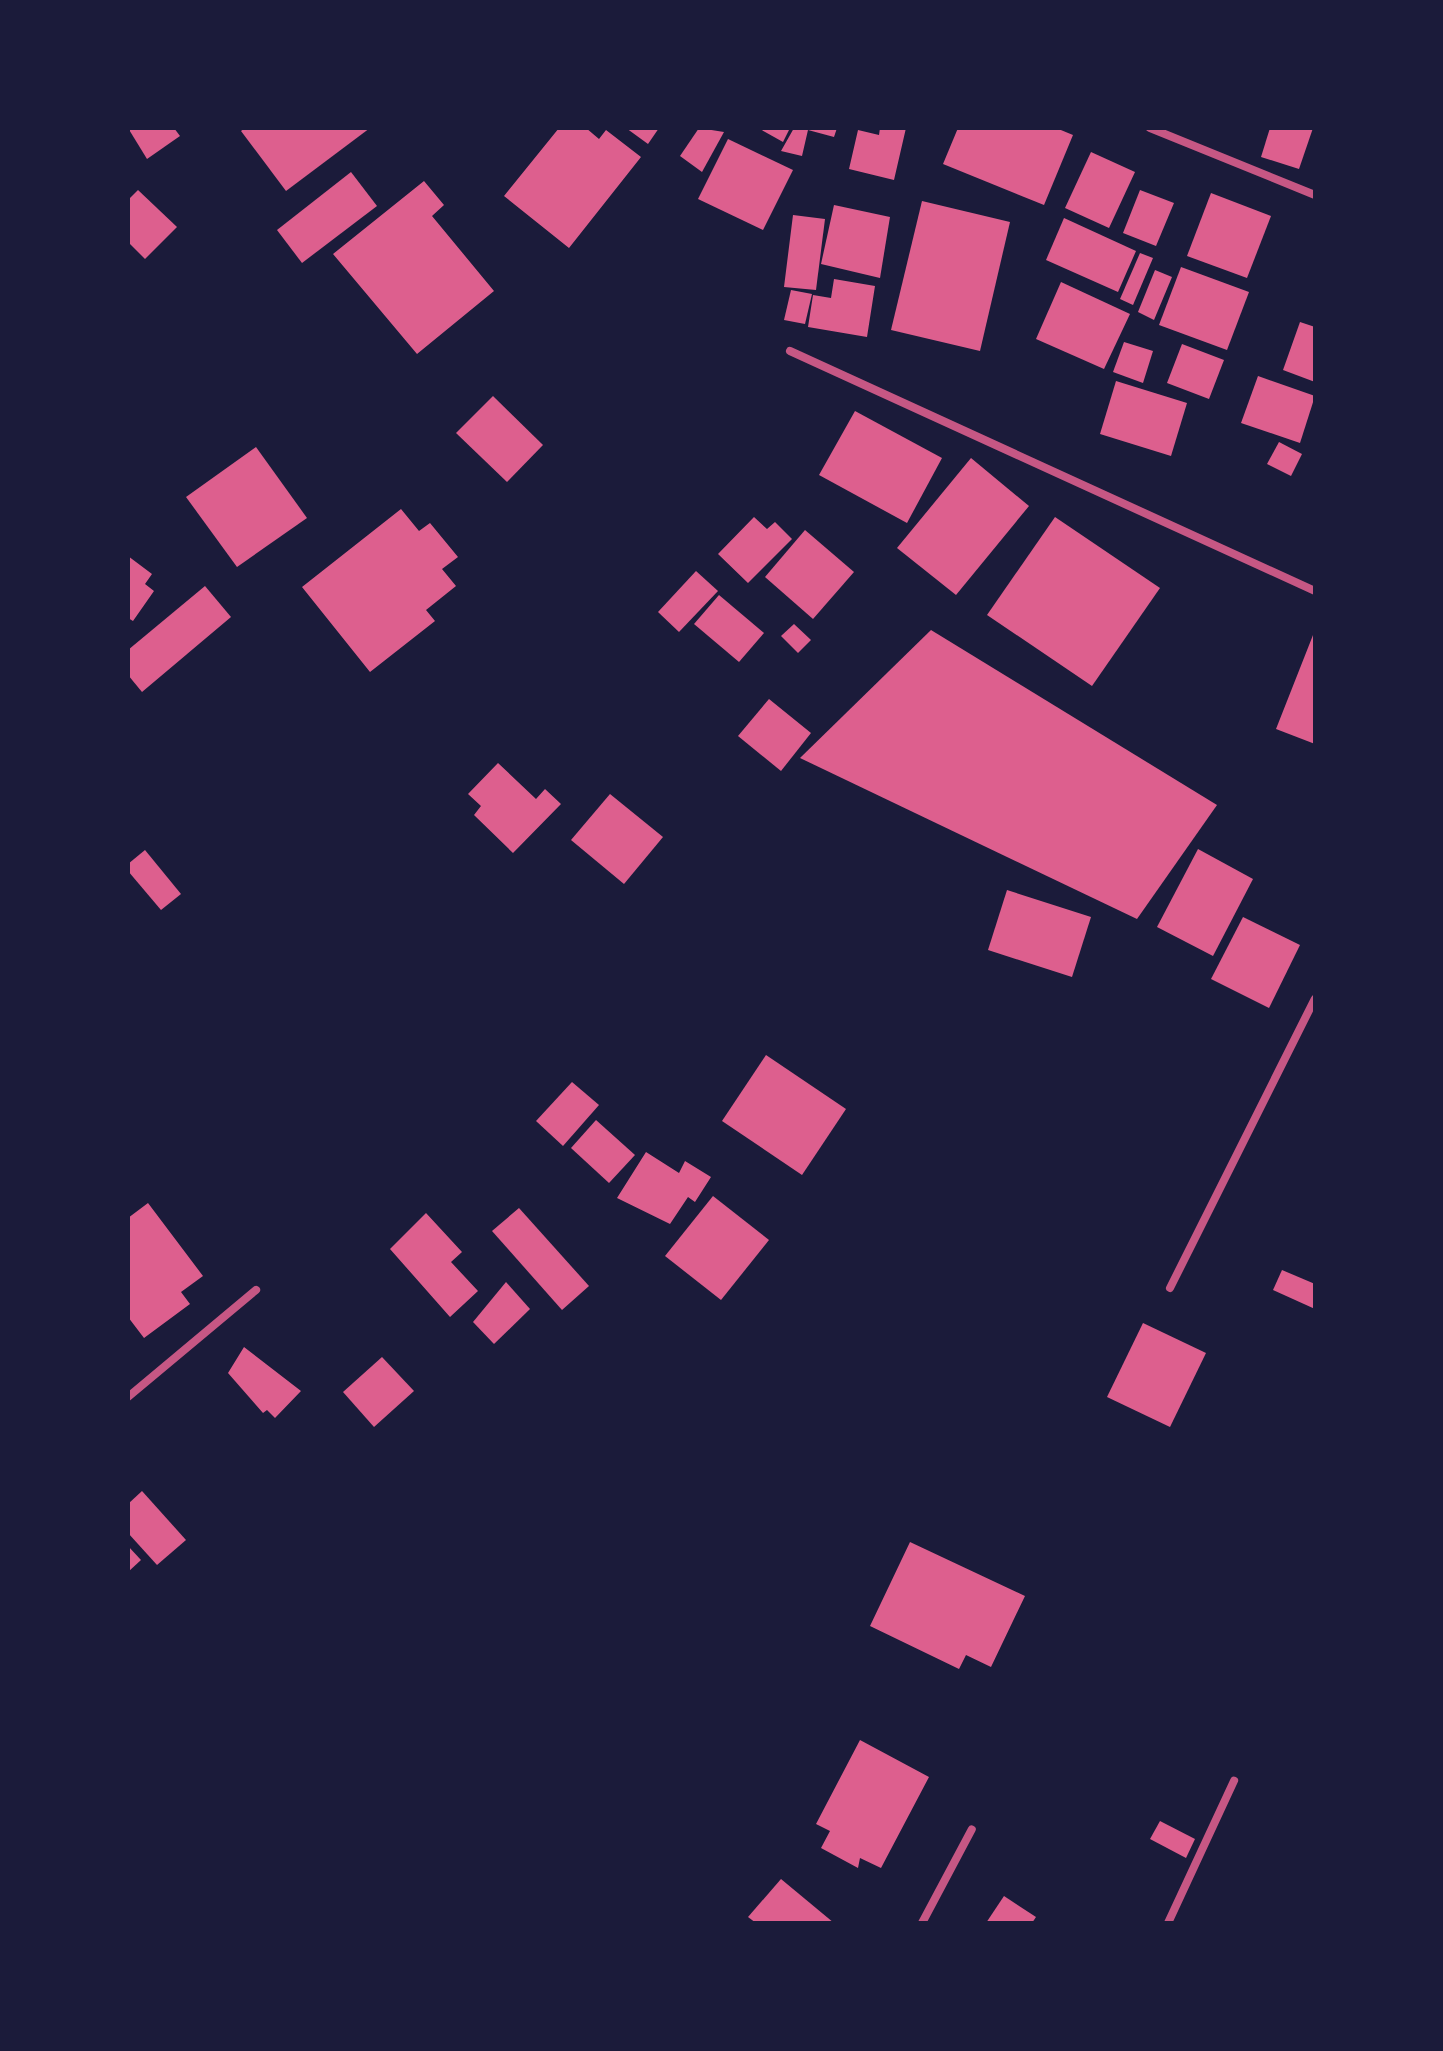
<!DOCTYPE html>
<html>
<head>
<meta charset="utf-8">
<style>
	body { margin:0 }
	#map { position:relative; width:1443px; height:2051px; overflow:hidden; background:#1b1b3a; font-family:"Roboto Condensed",sans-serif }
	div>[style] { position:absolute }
	.building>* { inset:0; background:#dd5f8e }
	.minor>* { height:8px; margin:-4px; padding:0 4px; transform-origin:4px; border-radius:4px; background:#c65784 }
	span { translate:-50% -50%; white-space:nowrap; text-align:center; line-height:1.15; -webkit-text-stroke:6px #1b1b3a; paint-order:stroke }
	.frame { position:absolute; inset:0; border:130px solid #1b1b3a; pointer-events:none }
</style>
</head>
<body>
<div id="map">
	<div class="building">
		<i style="clip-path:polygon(128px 128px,174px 128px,180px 136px,147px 159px)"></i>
		<i style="clip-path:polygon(245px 128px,370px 128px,286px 191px,241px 131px)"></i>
		<i style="clip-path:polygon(559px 128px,586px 128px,599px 139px,606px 130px,641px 157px,569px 248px,504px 196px)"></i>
		<i style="clip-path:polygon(626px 128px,659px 128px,648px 144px)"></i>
		<i style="clip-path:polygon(699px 128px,724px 132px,702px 172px,680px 156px)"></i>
		<i style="clip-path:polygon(758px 128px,790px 128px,783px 142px)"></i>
		<i style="clip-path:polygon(794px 128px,837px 128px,834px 137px,808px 130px,802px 156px,781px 151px)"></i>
		<i style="clip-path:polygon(880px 128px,906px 128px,894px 180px,849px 169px,858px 130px,879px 135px)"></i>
		<i style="clip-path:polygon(958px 128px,1056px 128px,1073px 135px,1044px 205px,943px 164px)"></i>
		<i style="clip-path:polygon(1270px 128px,1313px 128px,1299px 169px,1261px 157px)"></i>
		<i style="clip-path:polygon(728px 139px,793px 170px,763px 230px,698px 199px)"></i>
		<i style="clip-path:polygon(1091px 152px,1135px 172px,1109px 228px,1065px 208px)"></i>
		<i style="clip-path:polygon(351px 172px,377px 206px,302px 263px,277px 230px)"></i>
		<i style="clip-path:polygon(424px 181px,444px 205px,432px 216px,494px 291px,417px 354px,333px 254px)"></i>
		<i style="clip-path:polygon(138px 190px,177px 227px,145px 259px,128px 242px,128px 200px)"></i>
		<i style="clip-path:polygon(1140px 190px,1174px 203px,1156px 246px,1123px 233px)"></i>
		<i style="clip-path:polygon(1211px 193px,1271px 216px,1247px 278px,1187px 256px)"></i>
		<i style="clip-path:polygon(922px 201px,1010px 222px,980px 351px,891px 330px)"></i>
		<i style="clip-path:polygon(834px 205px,890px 217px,880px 278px,821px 264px)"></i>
		<i style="clip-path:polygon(793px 215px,825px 219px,816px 290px,784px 287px)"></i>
		<i style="clip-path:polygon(1064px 218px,1136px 251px,1118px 292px,1046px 260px)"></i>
		<i style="clip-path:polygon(1140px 253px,1153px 258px,1133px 305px,1120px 299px)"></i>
		<i style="clip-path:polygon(1181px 267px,1249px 292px,1227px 350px,1159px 325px)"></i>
		<i style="clip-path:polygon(1155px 270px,1172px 277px,1154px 320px,1138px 312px)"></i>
		<i style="clip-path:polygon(834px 279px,875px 286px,867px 337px,808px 327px,813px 295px,831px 298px)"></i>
		<i style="clip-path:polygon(1061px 282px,1130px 314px,1104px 369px,1036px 339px)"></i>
		<i style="clip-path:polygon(791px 290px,812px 294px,805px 324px,784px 320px)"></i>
		<i style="clip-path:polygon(1300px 322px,1315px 327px,1315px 382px,1283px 370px)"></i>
		<i style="clip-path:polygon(1124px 342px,1153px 351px,1143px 383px,1113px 372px)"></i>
		<i style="clip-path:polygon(1182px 344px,1224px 360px,1209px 399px,1167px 383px)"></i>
		<i style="clip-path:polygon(1258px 376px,1315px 396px,1300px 443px,1241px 423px)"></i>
		<i style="clip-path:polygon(1116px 381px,1187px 403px,1171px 456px,1100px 434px)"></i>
		<i style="clip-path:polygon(493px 396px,543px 445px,507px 482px,456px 433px)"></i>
		<i style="clip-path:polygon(855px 411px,942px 458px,907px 523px,819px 475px)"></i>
		<i style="clip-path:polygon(1279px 442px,1302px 454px,1291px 476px,1267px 464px)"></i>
		<i style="clip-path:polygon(256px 447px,307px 518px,237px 567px,186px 497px)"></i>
		<i style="clip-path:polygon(971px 458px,1029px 506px,956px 595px,897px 548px)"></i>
		<i style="clip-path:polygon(401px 509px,419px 531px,430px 523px,458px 557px,442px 569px,456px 586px,426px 610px,435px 621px,370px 672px,302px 587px)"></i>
		<i style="clip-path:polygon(754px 517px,767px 529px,775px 522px,792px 539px,748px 583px,718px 554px)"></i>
		<i style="clip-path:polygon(1055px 517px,1160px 588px,1092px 686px,987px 615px)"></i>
		<i style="clip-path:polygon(805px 530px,854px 572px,813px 619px,765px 577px)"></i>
		<i style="clip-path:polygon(128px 556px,152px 574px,145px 584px,154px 591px,133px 621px,128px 618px)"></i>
		<i style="clip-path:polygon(696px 571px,718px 591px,679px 632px,658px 612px)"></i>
		<i style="clip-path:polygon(205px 586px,231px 617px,142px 692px,128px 675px,128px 650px)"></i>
		<i style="clip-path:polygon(719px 595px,764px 633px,739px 662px,694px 624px)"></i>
		<i style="clip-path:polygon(794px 624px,811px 640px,798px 653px,781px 636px)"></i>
		<i style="clip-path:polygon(931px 630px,1217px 805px,1137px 919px,800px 758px)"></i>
		<i style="clip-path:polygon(1315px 630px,1315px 744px,1276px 729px)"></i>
		<i style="clip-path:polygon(769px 699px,811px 733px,781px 771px,738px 736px)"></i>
		<i style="clip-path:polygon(498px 763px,536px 799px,545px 789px,561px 804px,513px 853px,474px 815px,481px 806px,468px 794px)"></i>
		<i style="clip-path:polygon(610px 794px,663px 837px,624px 884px,571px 840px)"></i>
		<i style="clip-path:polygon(1198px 849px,1253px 879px,1213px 956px,1157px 927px)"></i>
		<i style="clip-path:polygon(145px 850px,181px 894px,161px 910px,128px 871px,128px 864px)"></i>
		<i style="clip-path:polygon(1007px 890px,1091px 917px,1072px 977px,988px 950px)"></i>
		<i style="clip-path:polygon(1243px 917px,1300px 945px,1269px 1008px,1211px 979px)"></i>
		<i style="clip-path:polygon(766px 1055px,846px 1109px,802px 1175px,722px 1121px)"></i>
		<i style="clip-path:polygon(572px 1082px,599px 1105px,563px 1146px,536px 1121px)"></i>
		<i style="clip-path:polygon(596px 1120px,635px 1155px,609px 1183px,571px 1148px)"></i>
		<i style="clip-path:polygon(646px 1152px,679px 1173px,685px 1161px,711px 1177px,695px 1202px,688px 1197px,670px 1224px,617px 1198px)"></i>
		<i style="clip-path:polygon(713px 1196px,769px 1240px,721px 1300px,665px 1256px)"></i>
		<i style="clip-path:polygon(148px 1203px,203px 1276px,181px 1292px,190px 1304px,144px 1338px,128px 1317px,128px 1218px)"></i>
		<i style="clip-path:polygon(519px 1208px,589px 1286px,562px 1310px,492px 1231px)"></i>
		<i style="clip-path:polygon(426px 1213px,462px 1252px,451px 1262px,478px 1291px,450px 1317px,390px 1249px)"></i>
		<i style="clip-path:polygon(1282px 1270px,1315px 1284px,1315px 1309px,1273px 1290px)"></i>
		<i style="clip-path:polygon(506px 1282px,530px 1309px,494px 1344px,473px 1322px)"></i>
		<i style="clip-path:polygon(1143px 1323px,1206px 1353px,1170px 1427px,1107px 1397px)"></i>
		<i style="clip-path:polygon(244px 1347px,301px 1391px,275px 1418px,267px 1410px,263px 1413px,228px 1373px)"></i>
		<i style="clip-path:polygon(382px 1357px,414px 1391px,374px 1427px,343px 1392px)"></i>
		<i style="clip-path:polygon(142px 1491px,186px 1540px,157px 1565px,128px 1533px,128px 1504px)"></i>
		<i style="clip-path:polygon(910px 1542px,1025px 1596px,991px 1667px,966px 1655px,959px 1669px,870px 1626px)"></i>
		<i style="clip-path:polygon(128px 1546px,141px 1560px,128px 1572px)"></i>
		<i style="clip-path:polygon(860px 1740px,929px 1777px,881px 1868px,860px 1858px,858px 1868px,821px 1848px,830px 1831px,816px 1824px)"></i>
		<i style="clip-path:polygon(1160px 1821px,1195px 1839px,1186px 1858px,1150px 1839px)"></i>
		<i style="clip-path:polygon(781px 1879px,834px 1923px,756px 1923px,748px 1917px)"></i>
		<i style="clip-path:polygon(1004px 1896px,1036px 1917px,1032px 1923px,986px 1923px)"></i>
	</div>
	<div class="minor">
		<i style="left:1150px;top:128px;width:178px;rotate:22.1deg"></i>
		<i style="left:790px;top:351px;width:577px;rotate:24.57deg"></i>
		<i style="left:1170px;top:1288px;width:323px;rotate:-63.4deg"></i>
		<i style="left:128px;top:1397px;width:167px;rotate:-39.9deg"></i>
		<i style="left:922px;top:1923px;width:106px;rotate:-62deg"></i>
		<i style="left:1168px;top:1923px;width:157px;rotate:-65.1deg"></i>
	</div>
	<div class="frame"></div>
</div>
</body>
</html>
